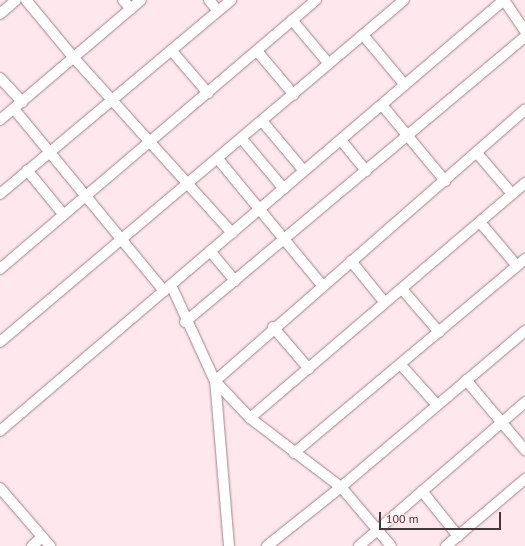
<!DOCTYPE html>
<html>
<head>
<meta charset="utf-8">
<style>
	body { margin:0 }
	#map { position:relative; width:525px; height:546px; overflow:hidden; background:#fee7ed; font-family:"PT Sans",sans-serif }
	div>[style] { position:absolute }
	.roads { filter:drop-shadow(0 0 1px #a4838b) drop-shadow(0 0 1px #a4838b) }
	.minor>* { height:10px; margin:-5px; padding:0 5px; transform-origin:5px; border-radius:5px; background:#fff }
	span { translate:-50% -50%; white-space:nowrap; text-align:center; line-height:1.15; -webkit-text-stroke:4px #fee7ed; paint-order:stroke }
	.scale { position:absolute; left:379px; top:512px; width:122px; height:18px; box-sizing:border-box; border:2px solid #443639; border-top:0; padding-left:5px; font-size:12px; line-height:14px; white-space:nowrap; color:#443639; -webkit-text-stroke:3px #fee7ed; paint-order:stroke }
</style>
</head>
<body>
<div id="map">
	<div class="roads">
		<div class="minor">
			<i style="left:26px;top:0;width:75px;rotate:50.4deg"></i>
			<i style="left:74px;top:58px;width:236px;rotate:47.9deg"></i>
			<i style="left:123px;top:0;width:12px;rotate:48deg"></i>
			<i style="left:209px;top:0;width:14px;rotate:51deg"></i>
			<i style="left:504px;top:0;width:37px;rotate:56deg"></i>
			<i style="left:0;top:14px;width:21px;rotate:-41deg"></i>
			<i style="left:292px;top:20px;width:57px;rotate:49.9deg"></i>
			<i style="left:363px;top:35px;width:65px;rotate:50deg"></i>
			<i style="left:171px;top:50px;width:57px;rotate:49.3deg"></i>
			<i style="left:257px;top:51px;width:57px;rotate:49.9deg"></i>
			<i style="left:0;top:78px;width:33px;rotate:47deg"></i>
			<i style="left:382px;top:105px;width:99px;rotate:50.3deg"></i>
			<i style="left:14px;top:109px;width:236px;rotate:50.5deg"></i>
			<i style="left:0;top:120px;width:185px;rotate:-40.4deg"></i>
			<i style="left:262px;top:121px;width:65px;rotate:50deg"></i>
			<i style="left:242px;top:139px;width:65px;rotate:50deg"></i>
			<i style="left:341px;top:140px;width:40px;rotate:51deg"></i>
			<i style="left:477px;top:153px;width:54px;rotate:49.5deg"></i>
			<i style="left:218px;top:159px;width:163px;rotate:50.5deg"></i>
			<i style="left:27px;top:170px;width:58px;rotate:50.6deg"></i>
			<i style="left:0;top:194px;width:302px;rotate:-40deg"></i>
			<i style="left:480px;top:222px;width:57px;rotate:49.9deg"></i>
			<i style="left:210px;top:251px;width:39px;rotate:50deg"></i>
			<i style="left:351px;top:261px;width:54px;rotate:51deg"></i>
			<i style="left:0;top:269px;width:415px;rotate:-40.4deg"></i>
			<i style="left:171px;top:285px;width:106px;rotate:65.4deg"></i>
			<i style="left:215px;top:381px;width:51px;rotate:46.6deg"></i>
			<i style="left:250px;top:418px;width:114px;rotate:37.2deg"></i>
			<i style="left:341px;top:487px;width:77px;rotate:49.7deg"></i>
			<i style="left:402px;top:289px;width:57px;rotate:49.3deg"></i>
			<i style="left:185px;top:322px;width:444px;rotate:-40deg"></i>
			<i style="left:273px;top:327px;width:55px;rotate:49.4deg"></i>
			<i style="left:0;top:342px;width:529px;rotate:-40.25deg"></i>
			<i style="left:401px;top:365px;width:54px;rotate:48deg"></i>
			<i style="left:466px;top:380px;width:92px;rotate:49.9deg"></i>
			<i style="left:250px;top:418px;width:362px;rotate:-40.5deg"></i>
			<i style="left:0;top:431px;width:663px;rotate:-40.54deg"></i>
			<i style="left:294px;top:453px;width:302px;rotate:-40deg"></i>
			<i style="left:0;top:488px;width:77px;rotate:49.2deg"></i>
			<i style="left:422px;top:491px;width:58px;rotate:51.3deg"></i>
			<i style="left:32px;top:546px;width:13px;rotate:-42deg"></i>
			<i style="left:229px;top:546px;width:166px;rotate:-94.8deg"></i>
			<i style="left:215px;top:381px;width:412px;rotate:-41.2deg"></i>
			<i style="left:267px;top:546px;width:95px;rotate:-38.6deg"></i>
			<i style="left:341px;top:487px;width:241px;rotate:-40.3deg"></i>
			<i style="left:359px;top:546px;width:220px;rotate:-40.9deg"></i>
			<i style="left:446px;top:546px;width:104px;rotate:-40.3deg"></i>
		</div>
	</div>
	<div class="scale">100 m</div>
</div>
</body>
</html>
